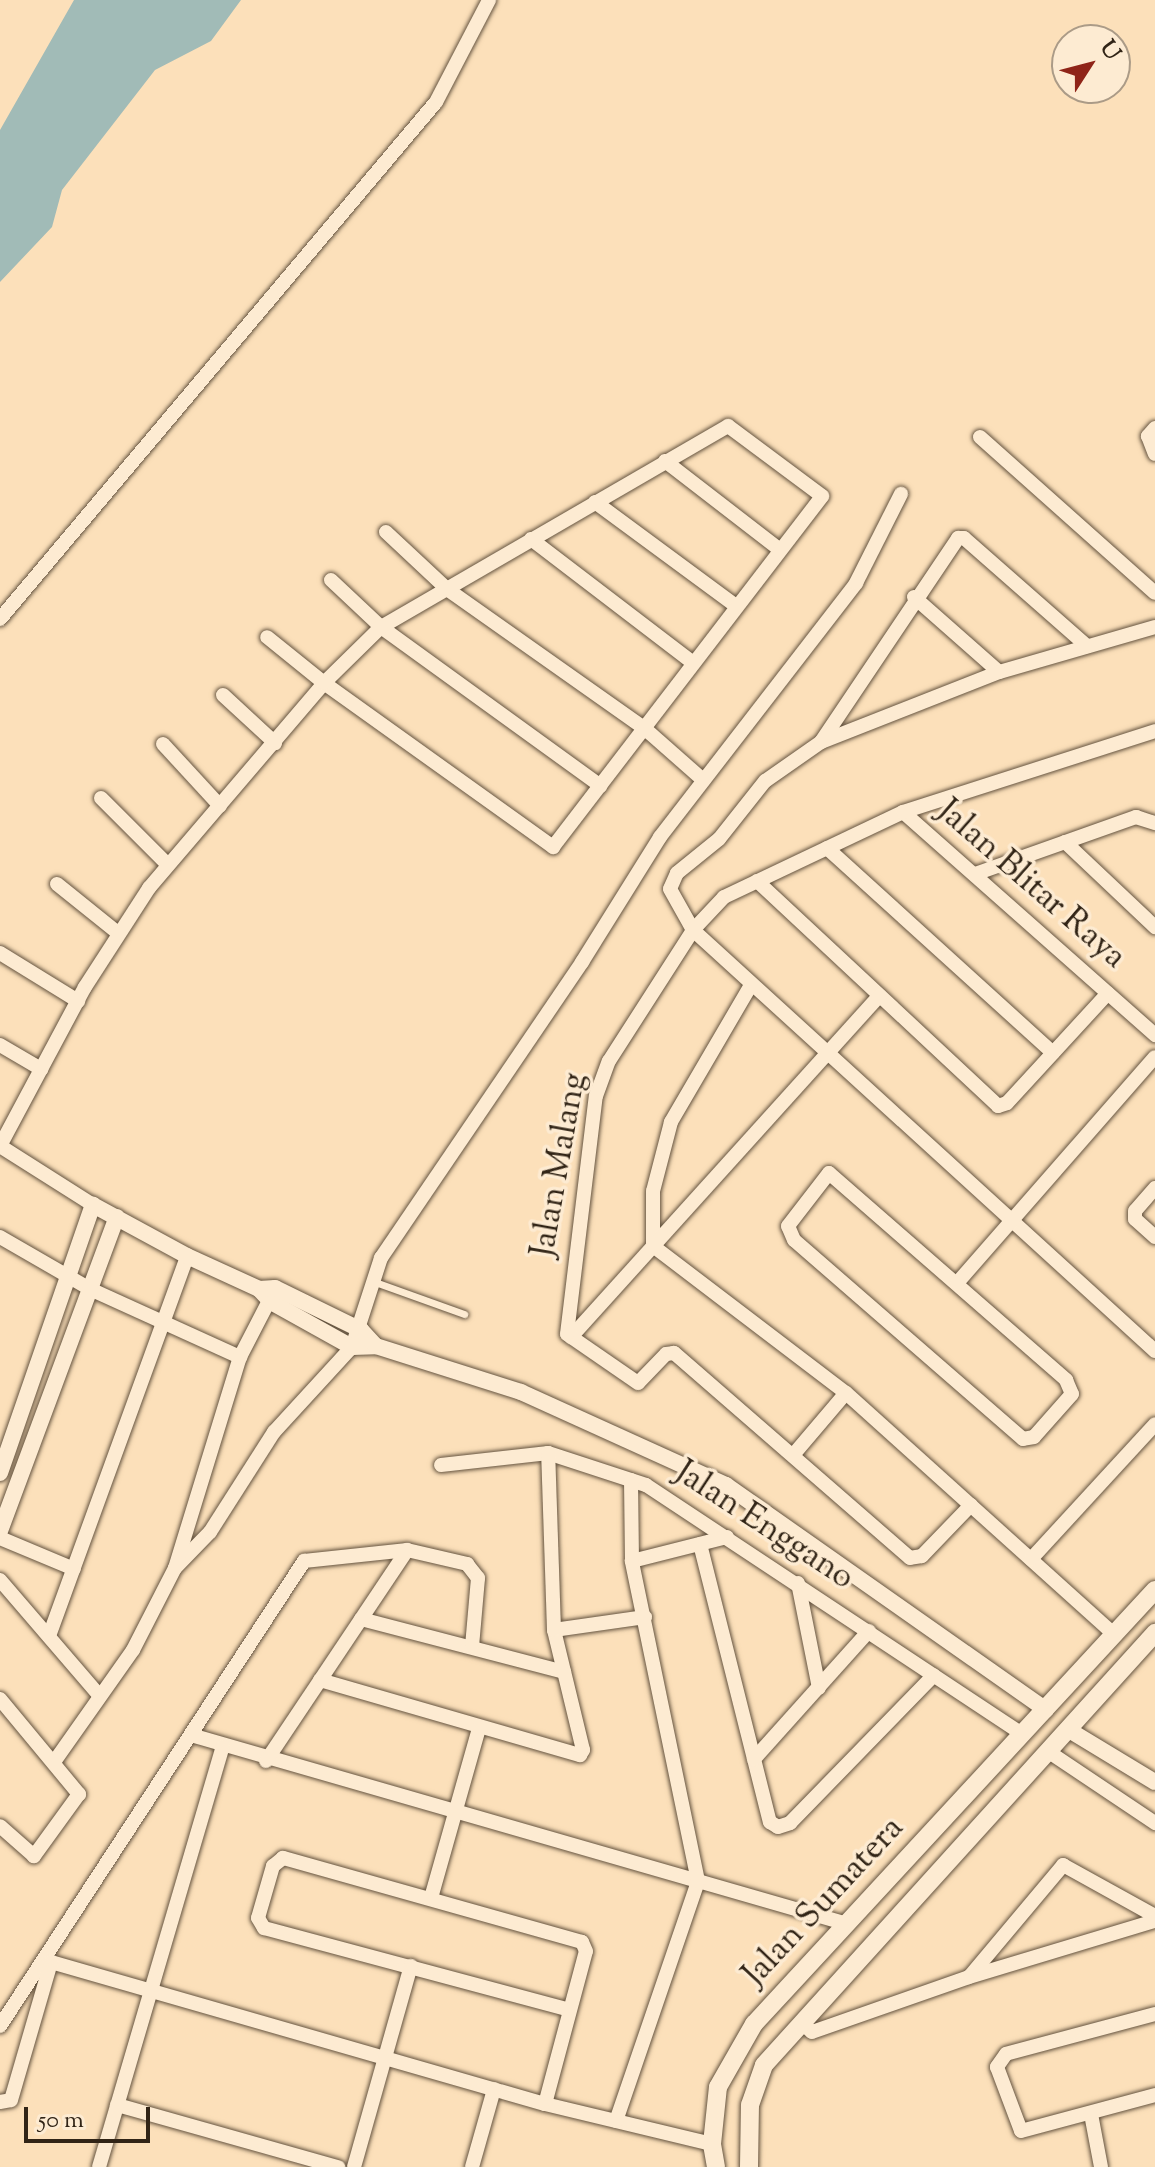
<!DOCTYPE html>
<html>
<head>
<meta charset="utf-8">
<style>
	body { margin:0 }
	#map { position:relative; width:1155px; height:2167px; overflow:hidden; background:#fce0ba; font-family:"Sorts Mill Goudy",serif }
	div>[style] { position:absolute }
	.water>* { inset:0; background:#a1bbb7 }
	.roads { filter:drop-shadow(0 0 2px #64533f) drop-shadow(0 0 2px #64533f) }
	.service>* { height:7px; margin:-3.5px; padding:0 3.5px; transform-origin:3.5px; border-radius:3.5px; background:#fdebd2 }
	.minor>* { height:14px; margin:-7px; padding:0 7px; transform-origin:7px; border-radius:7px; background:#fdebd2 }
	.tertiary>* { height:16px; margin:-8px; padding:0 8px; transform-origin:8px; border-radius:8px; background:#fdebd2 }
	.secondary>* { height:18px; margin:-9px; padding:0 9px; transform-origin:9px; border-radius:9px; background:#fdebd2 }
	span { translate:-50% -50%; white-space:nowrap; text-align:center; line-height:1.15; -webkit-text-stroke:7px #fdebd2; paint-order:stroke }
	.street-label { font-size:34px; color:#312416 }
	.north { position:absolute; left:1051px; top:24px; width:80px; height:80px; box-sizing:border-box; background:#fdebd2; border:2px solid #ab9b87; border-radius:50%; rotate:54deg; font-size:22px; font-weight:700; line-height:32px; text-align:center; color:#312416 }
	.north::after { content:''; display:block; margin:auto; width:28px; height:36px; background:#8f2418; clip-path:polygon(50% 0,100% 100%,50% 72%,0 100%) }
	.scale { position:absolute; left:24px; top:2107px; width:126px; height:36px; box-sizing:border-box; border:4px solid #312416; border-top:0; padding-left:10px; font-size:24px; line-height:28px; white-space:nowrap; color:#312416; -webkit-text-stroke:6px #fdebd2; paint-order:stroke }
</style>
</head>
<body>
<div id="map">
	<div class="water">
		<i style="clip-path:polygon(74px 0,241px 0,211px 41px,155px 70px,62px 190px,52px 227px,0 282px,0 130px)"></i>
	</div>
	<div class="roads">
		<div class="service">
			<i style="left:372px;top:1281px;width:98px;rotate:19.7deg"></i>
		</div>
		<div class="minor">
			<i style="left:1155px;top:428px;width:11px;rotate:131deg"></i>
			<i style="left:1148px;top:436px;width:19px;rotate:69deg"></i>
			<i style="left:980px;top:437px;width:234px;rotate:41.7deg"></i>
			<i style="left:665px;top:461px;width:144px;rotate:37.7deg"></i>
			<i style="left:595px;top:502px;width:175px;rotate:36.4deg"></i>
			<i style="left:386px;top:532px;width:83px;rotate:43.1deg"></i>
			<i style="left:447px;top:589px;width:241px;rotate:35.2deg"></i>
			<i style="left:644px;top:728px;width:79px;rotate:41.4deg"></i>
			<i style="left:531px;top:539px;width:204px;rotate:37.4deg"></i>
			<i style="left:331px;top:580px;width:69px;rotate:43.2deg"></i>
			<i style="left:381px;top:627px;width:271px;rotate:35.9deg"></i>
			<i style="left:914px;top:597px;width:113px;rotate:41.4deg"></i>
			<i style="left:0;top:619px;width:676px;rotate:-49.86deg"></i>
			<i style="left:436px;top:102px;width:115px;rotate:-62.5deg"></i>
			<i style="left:1155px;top:627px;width:162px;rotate:163.9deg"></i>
			<i style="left:999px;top:672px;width:191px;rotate:158.5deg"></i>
			<i style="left:821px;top:742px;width:68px;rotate:145.1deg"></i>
			<i style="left:765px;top:781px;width:74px;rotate:128.4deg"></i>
			<i style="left:719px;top:839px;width:54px;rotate:141deg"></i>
			<i style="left:677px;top:873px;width:17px;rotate:114deg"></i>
			<i style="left:670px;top:889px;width:47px;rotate:60.7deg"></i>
			<i style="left:693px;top:930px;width:625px;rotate:42.34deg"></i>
			<i style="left:223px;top:695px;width:71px;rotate:42.7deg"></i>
			<i style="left:821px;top:742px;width:246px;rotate:-56.1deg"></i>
			<i style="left:958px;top:538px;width:6px"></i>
			<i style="left:964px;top:538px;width:164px;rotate:41.3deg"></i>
			<i style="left:163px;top:744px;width:84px;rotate:47.4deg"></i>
			<i style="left:101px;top:798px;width:93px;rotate:45deg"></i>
			<i style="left:903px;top:812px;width:337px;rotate:41.5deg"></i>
			<i style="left:1065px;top:842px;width:124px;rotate:43.4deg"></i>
			<i style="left:827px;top:848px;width:305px;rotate:42.2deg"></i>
			<i style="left:975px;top:874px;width:171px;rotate:-19.5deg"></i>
			<i style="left:1136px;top:817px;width:20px;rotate:18deg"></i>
			<i style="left:757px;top:881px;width:330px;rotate:43deg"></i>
			<i style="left:998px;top:1106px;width:9px;rotate:-18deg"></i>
			<i style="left:1007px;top:1103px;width:149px;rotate:-47.4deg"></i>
			<i style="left:57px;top:884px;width:78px;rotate:38.8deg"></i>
			<i style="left:0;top:953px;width:92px;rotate:31.6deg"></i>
			<i style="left:751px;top:985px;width:159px;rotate:120.3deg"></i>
			<i style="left:671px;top:1122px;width:71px;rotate:104.6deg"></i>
			<i style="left:653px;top:1191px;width:55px;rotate:90deg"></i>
			<i style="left:653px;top:1246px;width:243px;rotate:37.3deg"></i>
			<i style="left:846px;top:1393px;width:362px;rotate:42deg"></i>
			<i style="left:0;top:1045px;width:48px;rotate:30.3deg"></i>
			<i style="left:0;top:1146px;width:180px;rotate:-61.9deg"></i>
			<i style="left:85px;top:987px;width:118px;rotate:-57.1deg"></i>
			<i style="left:149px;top:888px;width:270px;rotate:-49.5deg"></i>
			<i style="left:324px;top:683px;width:282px;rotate:35.6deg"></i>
			<i style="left:553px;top:847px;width:442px;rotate:-52.5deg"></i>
			<i style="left:822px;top:496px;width:117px;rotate:-143.3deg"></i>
			<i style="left:728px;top:426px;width:401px;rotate:149.9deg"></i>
			<i style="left:381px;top:627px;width:80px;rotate:135.5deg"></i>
			<i style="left:324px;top:683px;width:73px;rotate:-141.1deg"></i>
			<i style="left:0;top:1146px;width:110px;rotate:32.4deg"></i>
			<i style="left:829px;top:1173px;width:315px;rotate:41.1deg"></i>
			<i style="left:1066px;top:1380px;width:15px;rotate:67deg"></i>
			<i style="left:1072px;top:1394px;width:57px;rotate:131.5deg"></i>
			<i style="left:1034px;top:1437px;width:11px;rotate:170deg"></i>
			<i style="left:1023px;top:1439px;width:303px;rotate:-139deg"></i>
			<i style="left:794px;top:1240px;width:15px;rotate:-113deg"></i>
			<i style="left:788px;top:1226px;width:67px;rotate:-52.3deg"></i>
			<i style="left:1155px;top:1188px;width:30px;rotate:131deg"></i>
			<i style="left:1135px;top:1211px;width:8px;rotate:90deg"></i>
			<i style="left:1135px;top:1219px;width:27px;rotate:42deg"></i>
			<i style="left:0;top:1237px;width:104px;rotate:30deg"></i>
			<i style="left:90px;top:1289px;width:165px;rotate:24.4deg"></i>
			<i style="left:957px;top:1283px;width:300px;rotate:-48.8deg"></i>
			<i style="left:571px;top:1337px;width:460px;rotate:-47.9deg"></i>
			<i style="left:794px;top:1454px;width:80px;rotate:-49.6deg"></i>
			<i style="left:441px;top:1465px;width:108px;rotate:-6.4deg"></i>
			<i style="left:548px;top:1453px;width:103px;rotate:18.1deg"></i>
			<i style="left:646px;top:1485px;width:452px;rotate:33.5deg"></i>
			<i style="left:971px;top:1505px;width:71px;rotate:133.9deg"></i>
			<i style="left:922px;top:1556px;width:12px;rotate:171deg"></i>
			<i style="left:910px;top:1558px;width:313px;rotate:-139deg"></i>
			<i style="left:674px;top:1353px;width:8px;rotate:173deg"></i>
			<i style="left:666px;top:1354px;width:40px;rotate:134deg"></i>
			<i style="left:638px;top:1383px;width:86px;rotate:-145.4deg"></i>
			<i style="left:567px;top:1334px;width:240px;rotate:-83.1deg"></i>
			<i style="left:596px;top:1096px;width:37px;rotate:-70deg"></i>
			<i style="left:609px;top:1061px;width:156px;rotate:-57.3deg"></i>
			<i style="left:693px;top:930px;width:45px;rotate:-46.8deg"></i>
			<i style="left:724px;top:897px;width:198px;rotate:-25.4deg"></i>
			<i style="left:903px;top:812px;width:265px;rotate:-17.8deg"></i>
			<i style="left:0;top:1538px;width:80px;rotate:22.7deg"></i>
			<i style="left:700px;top:1544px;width:287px;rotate:75.9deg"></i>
			<i style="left:770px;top:1822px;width:9px;rotate:32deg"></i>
			<i style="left:778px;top:1827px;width:13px;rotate:-18deg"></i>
			<i style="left:790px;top:1823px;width:206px;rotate:-45.8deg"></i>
			<i style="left:1031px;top:1559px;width:183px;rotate:-47.4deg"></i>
			<i style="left:632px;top:1561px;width:98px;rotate:-14.2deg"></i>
			<i style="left:175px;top:1568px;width:50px;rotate:-45.8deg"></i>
			<i style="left:210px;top:1532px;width:119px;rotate:-57.4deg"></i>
			<i style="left:274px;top:1432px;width:115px;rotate:-47.5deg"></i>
			<i style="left:352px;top:1347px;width:94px;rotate:-72deg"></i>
			<i style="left:381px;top:1258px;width:358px;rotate:-55.8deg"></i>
			<i style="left:582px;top:962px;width:147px;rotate:-58deg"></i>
			<i style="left:660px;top:837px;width:321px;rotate:-52.3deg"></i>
			<i style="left:856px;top:583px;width:100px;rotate:-63.2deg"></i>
			<i style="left:0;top:1580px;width:152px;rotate:49.3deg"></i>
			<i style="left:798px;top:1583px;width:107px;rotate:78.7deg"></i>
			<i style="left:361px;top:1619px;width:210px;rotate:14.6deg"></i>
			<i style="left:554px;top:1630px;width:92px;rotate:-8.1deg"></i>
			<i style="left:49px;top:1636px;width:404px;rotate:-70deg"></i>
			<i style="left:320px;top:1680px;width:271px;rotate:16.1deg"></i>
			<i style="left:580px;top:1755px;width:6px;rotate:-59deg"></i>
			<i style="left:583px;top:1750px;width:123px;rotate:-103.6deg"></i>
			<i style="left:554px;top:1630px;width:177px;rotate:-91.9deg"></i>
			<i style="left:0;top:1699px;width:124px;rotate:50.3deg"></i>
			<i style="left:79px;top:1794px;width:77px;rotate:126deg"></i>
			<i style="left:34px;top:1856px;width:45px;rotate:-138.6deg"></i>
			<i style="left:191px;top:1735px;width:683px;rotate:16.07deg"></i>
			<i style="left:1049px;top:1752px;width:128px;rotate:33.8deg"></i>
			<i style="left:754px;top:1759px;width:172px;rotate:-48.1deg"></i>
			<i style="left:266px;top:1761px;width:254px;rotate:-56.2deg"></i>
			<i style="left:54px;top:1762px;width:137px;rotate:-54.8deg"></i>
			<i style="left:133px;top:1650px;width:92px;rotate:-62.9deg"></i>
			<i style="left:175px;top:1568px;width:221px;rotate:-72.9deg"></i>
			<i style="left:240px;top:1357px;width:72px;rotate:-62.7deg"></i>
			<i style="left:431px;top:1898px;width:177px;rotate:-74.2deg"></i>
			<i style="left:44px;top:1960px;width:521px;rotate:16.04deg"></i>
			<i style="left:545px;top:2104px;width:172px;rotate:13.5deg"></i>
			<i style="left:970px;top:1976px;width:145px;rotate:-50deg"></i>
			<i style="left:1063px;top:1865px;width:105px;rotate:29deg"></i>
			<i style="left:1155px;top:2014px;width:154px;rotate:165deg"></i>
			<i style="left:1006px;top:2054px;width:16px;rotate:125deg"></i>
			<i style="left:997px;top:2067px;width:68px;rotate:69.4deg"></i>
			<i style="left:1021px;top:2131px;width:139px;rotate:-15deg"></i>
			<i style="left:802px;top:2023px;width:13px;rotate:42deg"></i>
			<i style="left:812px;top:2032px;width:166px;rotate:-19.3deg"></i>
			<i style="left:969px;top:1977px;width:194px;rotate:-16.8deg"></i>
			<i style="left:0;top:2026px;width:556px;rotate:-56.82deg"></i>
			<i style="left:304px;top:1561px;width:104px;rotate:-6.1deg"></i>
			<i style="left:407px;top:1550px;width:62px;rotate:13.1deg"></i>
			<i style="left:467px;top:1564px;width:18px;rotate:52deg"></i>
			<i style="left:478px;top:1578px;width:68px;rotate:95deg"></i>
			<i style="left:0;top:2102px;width:11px;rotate:-10deg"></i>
			<i style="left:11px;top:2100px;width:144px;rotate:-73.8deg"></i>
			<i style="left:545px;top:2104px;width:158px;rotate:-75deg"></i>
			<i style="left:586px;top:1951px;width:10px;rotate:-114deg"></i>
			<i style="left:582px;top:1942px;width:311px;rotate:-164.3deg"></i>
			<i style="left:283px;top:1858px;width:13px;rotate:141deg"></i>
			<i style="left:273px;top:1866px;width:54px;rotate:106.1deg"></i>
			<i style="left:258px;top:1918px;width:12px;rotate:59deg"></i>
			<i style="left:264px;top:1928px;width:314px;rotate:15deg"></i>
			<i style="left:117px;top:2105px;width:230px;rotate:15.7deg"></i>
			<i style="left:1091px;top:2114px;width:54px;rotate:79.3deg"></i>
			<i style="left:616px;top:2121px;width:254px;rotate:-71.1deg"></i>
			<i style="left:698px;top:1881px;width:327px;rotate:-101.7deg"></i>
			<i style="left:632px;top:1561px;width:81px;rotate:-90.7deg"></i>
			<i style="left:99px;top:2167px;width:438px;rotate:-73.6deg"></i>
			<i style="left:354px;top:2167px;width:209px;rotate:-74.2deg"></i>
			<i style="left:472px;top:2167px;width:81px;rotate:-74.2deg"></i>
		</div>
		<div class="tertiary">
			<i style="left:259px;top:1289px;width:18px;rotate:47deg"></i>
			<i style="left:271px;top:1302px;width:93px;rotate:29.1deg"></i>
			<i style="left:352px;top:1347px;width:24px;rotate:-2deg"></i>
			<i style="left:376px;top:1346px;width:152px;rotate:17.6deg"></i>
			<i style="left:521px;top:1392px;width:225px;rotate:24.4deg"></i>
			<i style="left:726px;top:1485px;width:391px;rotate:35.1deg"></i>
			<i style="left:0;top:1473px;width:284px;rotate:-70.9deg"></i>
			<i style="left:93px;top:1205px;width:107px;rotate:28.5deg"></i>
			<i style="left:187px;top:1256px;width:79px;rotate:24.6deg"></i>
			<i style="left:259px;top:1289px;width:16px;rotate:-4deg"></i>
			<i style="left:275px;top:1288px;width:96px;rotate:26deg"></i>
			<i style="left:361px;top:1330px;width:22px;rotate:47deg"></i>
			<i style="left:0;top:1531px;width:335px;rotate:-69.6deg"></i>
			<i style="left:1069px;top:1730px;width:100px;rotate:31.2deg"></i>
		</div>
		<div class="secondary">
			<i style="left:716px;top:2167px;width:23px;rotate:-100deg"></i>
			<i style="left:712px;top:2144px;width:57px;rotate:-84deg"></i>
			<i style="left:718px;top:2087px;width:73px;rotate:-60.3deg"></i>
			<i style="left:754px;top:2024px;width:591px;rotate:-47.26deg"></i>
			<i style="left:749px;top:2167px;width:62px;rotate:-89.1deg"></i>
			<i style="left:750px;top:2105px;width:42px;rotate:-70.7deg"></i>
			<i style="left:764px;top:2065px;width:583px;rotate:-47.85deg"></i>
		</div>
	</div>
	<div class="street-label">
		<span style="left:1031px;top:885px;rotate:41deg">Jalan Blitar Raya</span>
		<span style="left:560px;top:1165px;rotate:-80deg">Jalan Malang</span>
		<span style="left:764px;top:1526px;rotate:33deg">Jalan Enggano</span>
		<span style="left:824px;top:1902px;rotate:-47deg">Jalan Sumatera</span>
	</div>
	<div class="north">U</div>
	<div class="scale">50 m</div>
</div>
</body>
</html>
